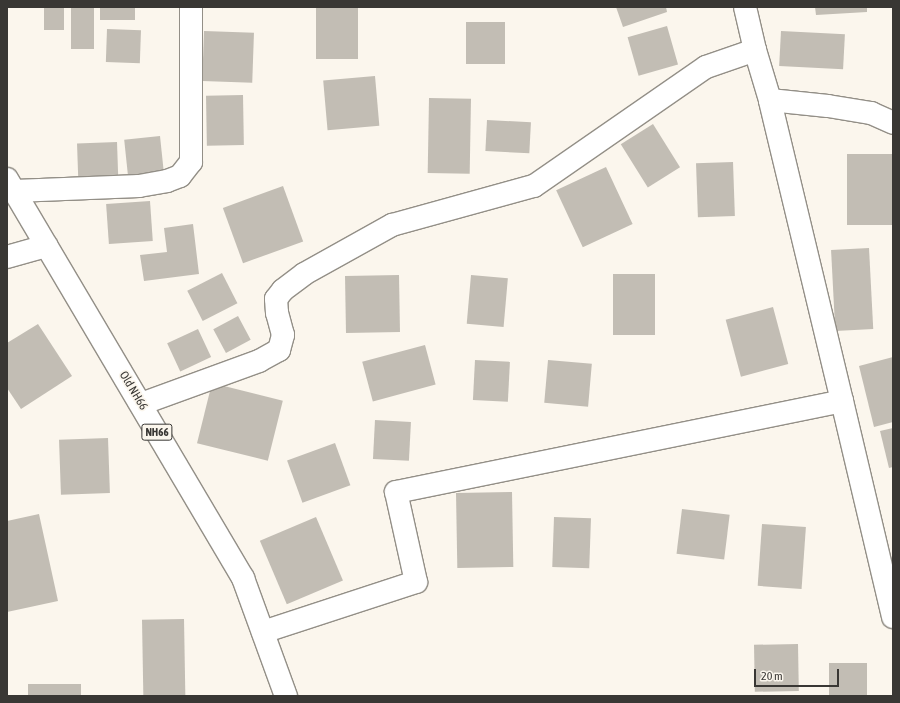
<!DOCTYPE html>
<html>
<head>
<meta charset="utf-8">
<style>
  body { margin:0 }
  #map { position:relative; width:900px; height:703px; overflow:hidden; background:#fbf6ed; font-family:"Asap Condensed",sans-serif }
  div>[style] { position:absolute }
  .building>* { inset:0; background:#c2bdb4; transform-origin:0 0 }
  .roads { filter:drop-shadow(1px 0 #938f87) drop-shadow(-1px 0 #938f87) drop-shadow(0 1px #938f87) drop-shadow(0 -1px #938f87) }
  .minor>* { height:22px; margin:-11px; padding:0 11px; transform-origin:11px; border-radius:11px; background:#fff }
  .major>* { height:22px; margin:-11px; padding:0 11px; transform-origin:11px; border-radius:11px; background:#fff }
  span { translate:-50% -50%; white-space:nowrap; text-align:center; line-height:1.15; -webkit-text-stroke:3.5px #fbf6ed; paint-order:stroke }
  .shield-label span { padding:1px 3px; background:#fbf6ed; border:1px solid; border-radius:3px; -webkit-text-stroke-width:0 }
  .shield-label { font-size:11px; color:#393734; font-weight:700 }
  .street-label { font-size:12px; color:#393734 }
  .frame { position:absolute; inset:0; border:8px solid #393734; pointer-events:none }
  .scale { position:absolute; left:754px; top:669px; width:85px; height:18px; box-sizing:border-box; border:2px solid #393734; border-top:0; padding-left:5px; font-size:12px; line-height:14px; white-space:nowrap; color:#393734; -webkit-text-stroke:3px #fbf6ed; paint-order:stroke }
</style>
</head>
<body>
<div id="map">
  <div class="building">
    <div style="left:44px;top:7px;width:20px;height:23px"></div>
    <div style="left:71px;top:7px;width:23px;height:42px"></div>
    <div style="left:100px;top:7px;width:35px;height:13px"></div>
    <div style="left:316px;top:7px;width:42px;height:52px"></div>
    <div style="clip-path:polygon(616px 7px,666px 7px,667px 12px,623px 27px)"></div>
    <div style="clip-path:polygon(815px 7px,867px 7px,867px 12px,816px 15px)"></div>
    <div style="left:466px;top:22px;width:39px;height:42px"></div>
    <div style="left:667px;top:26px;width:40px;height:41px;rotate:74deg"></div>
    <div style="left:107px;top:29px;width:34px;height:33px;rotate:2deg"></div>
    <div style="left:204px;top:31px;width:50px;height:50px;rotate:2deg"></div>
    <div style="left:781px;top:31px;width:64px;height:35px;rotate:3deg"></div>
    <div style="left:375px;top:76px;width:50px;height:52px;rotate:85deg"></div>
    <div style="left:243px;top:95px;width:50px;height:37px;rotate:89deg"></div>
    <div style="left:429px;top:98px;width:42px;height:75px;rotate:1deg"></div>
    <div style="left:487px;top:120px;width:44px;height:31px;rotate:3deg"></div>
    <div style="left:653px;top:124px;width:51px;height:38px;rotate:58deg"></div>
    <div style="left:160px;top:136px;width:36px;height:36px;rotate:84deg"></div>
    <div style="left:117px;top:142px;width:33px;height:40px;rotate:88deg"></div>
    <div style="left:847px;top:154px;width:46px;height:71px"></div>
    <div style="left:733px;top:162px;width:54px;height:37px;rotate:88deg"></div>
    <div style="left:606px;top:167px;width:63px;height:55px;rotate:65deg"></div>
    <div style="left:283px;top:186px;width:59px;height:64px;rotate:70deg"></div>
    <div style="left:150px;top:201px;width:40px;height:44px;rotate:86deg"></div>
    <div style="clip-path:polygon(193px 224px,199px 274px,144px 281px,140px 255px,167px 252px,164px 228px)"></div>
    <div style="left:869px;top:248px;width:81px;height:38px;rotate:87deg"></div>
    <div style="left:222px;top:273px;width:34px;height:39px;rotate:63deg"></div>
    <div style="left:613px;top:274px;width:42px;height:61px"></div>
    <div style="left:399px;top:275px;width:57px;height:54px;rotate:89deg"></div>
    <div style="left:471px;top:275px;width:37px;height:49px;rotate:5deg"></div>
    <div style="left:773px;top:307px;width:59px;height:49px;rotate:75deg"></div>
    <div style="left:238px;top:316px;width:27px;height:28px;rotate:62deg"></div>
    <div style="clip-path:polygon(38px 324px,72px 376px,21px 409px,7px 388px,7px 343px)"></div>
    <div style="left:198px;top:329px;width:31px;height:34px;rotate:65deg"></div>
    <div style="left:425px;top:345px;width:41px;height:65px;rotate:75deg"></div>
    <div style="clip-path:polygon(893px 357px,893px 422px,874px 427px,859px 366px)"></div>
    <div style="left:475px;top:360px;width:35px;height:40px;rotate:3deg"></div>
    <div style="left:548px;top:360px;width:44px;height:43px;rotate:5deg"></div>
    <div style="left:212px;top:383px;width:73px;height:62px;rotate:14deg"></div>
    <div style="left:375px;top:420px;width:36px;height:39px;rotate:3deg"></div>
    <div style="clip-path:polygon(893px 428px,893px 467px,889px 468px,880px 431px)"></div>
    <div style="left:108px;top:438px;width:55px;height:49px;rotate:88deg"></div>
    <div style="left:335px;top:443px;width:45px;height:51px;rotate:70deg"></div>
    <div style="left:512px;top:492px;width:75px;height:56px;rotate:89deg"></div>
    <div style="left:682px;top:509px;width:48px;height:45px;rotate:7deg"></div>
    <div style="clip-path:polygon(39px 514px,58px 601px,7px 612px,7px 521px)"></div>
    <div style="left:316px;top:517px;width:69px;height:61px;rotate:67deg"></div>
    <div style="left:554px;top:517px;width:37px;height:50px;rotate:2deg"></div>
    <div style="left:762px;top:524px;width:44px;height:62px;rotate:4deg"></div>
    <div style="left:184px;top:619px;width:77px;height:42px;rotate:89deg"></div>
    <div style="left:798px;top:644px;width:47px;height:44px;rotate:89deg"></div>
    <div style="left:829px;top:663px;width:38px;height:33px"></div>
    <div style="left:28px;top:684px;width:53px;height:12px"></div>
  </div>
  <div class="roads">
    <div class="minor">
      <div style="left:770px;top:100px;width:58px;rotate:5.9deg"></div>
      <div style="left:828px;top:106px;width:44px;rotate:9.2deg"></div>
      <div style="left:871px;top:113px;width:24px;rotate:24deg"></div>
      <div style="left:15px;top:191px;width:124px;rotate:-2.3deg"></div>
      <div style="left:139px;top:186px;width:28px;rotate:-10deg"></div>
      <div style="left:167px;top:181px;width:14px;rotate:-21deg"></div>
      <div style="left:180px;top:176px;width:18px;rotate:-52deg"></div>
      <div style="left:191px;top:162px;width:155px;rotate:-90deg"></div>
      <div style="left:7px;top:257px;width:41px;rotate:-15.8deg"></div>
      <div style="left:842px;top:401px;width:222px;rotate:76.7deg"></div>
      <div style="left:141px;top:404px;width:126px;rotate:-20deg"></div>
      <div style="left:259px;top:361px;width:23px;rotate:-29deg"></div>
      <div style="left:279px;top:350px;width:16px;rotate:-75deg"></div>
      <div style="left:283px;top:335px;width:23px;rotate:-105deg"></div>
      <div style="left:277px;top:313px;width:14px;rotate:-94deg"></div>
      <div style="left:276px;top:299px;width:11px;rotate:-52deg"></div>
      <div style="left:283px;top:290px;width:26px;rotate:-37deg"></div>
      <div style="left:304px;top:274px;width:101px;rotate:-29.1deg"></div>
      <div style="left:392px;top:225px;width:147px;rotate:-15.4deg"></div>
      <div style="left:534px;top:186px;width:209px;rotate:-34.7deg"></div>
      <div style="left:706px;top:67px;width:52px;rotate:-19.1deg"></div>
      <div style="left:755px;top:50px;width:44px;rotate:-103.1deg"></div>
      <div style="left:263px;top:632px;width:161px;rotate:-18.1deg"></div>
      <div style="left:416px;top:582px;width:92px;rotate:-102.5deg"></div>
      <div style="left:396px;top:492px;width:455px;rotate:-11.5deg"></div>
      <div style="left:842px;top:401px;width:309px;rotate:-103.5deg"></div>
      <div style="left:770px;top:100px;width:52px;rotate:-106.7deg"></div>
    </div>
    <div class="major">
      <div style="left:7px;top:179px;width:464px;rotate:59.4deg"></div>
      <div style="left:243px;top:578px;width:126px;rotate:70deg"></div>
    </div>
  </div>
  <div class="shield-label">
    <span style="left:157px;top:432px">NH66</span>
  </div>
  <div class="street-label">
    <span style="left:133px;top:391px;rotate:59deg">Old NH66</span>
  </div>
  <div class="frame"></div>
  <div class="scale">20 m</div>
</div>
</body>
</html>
